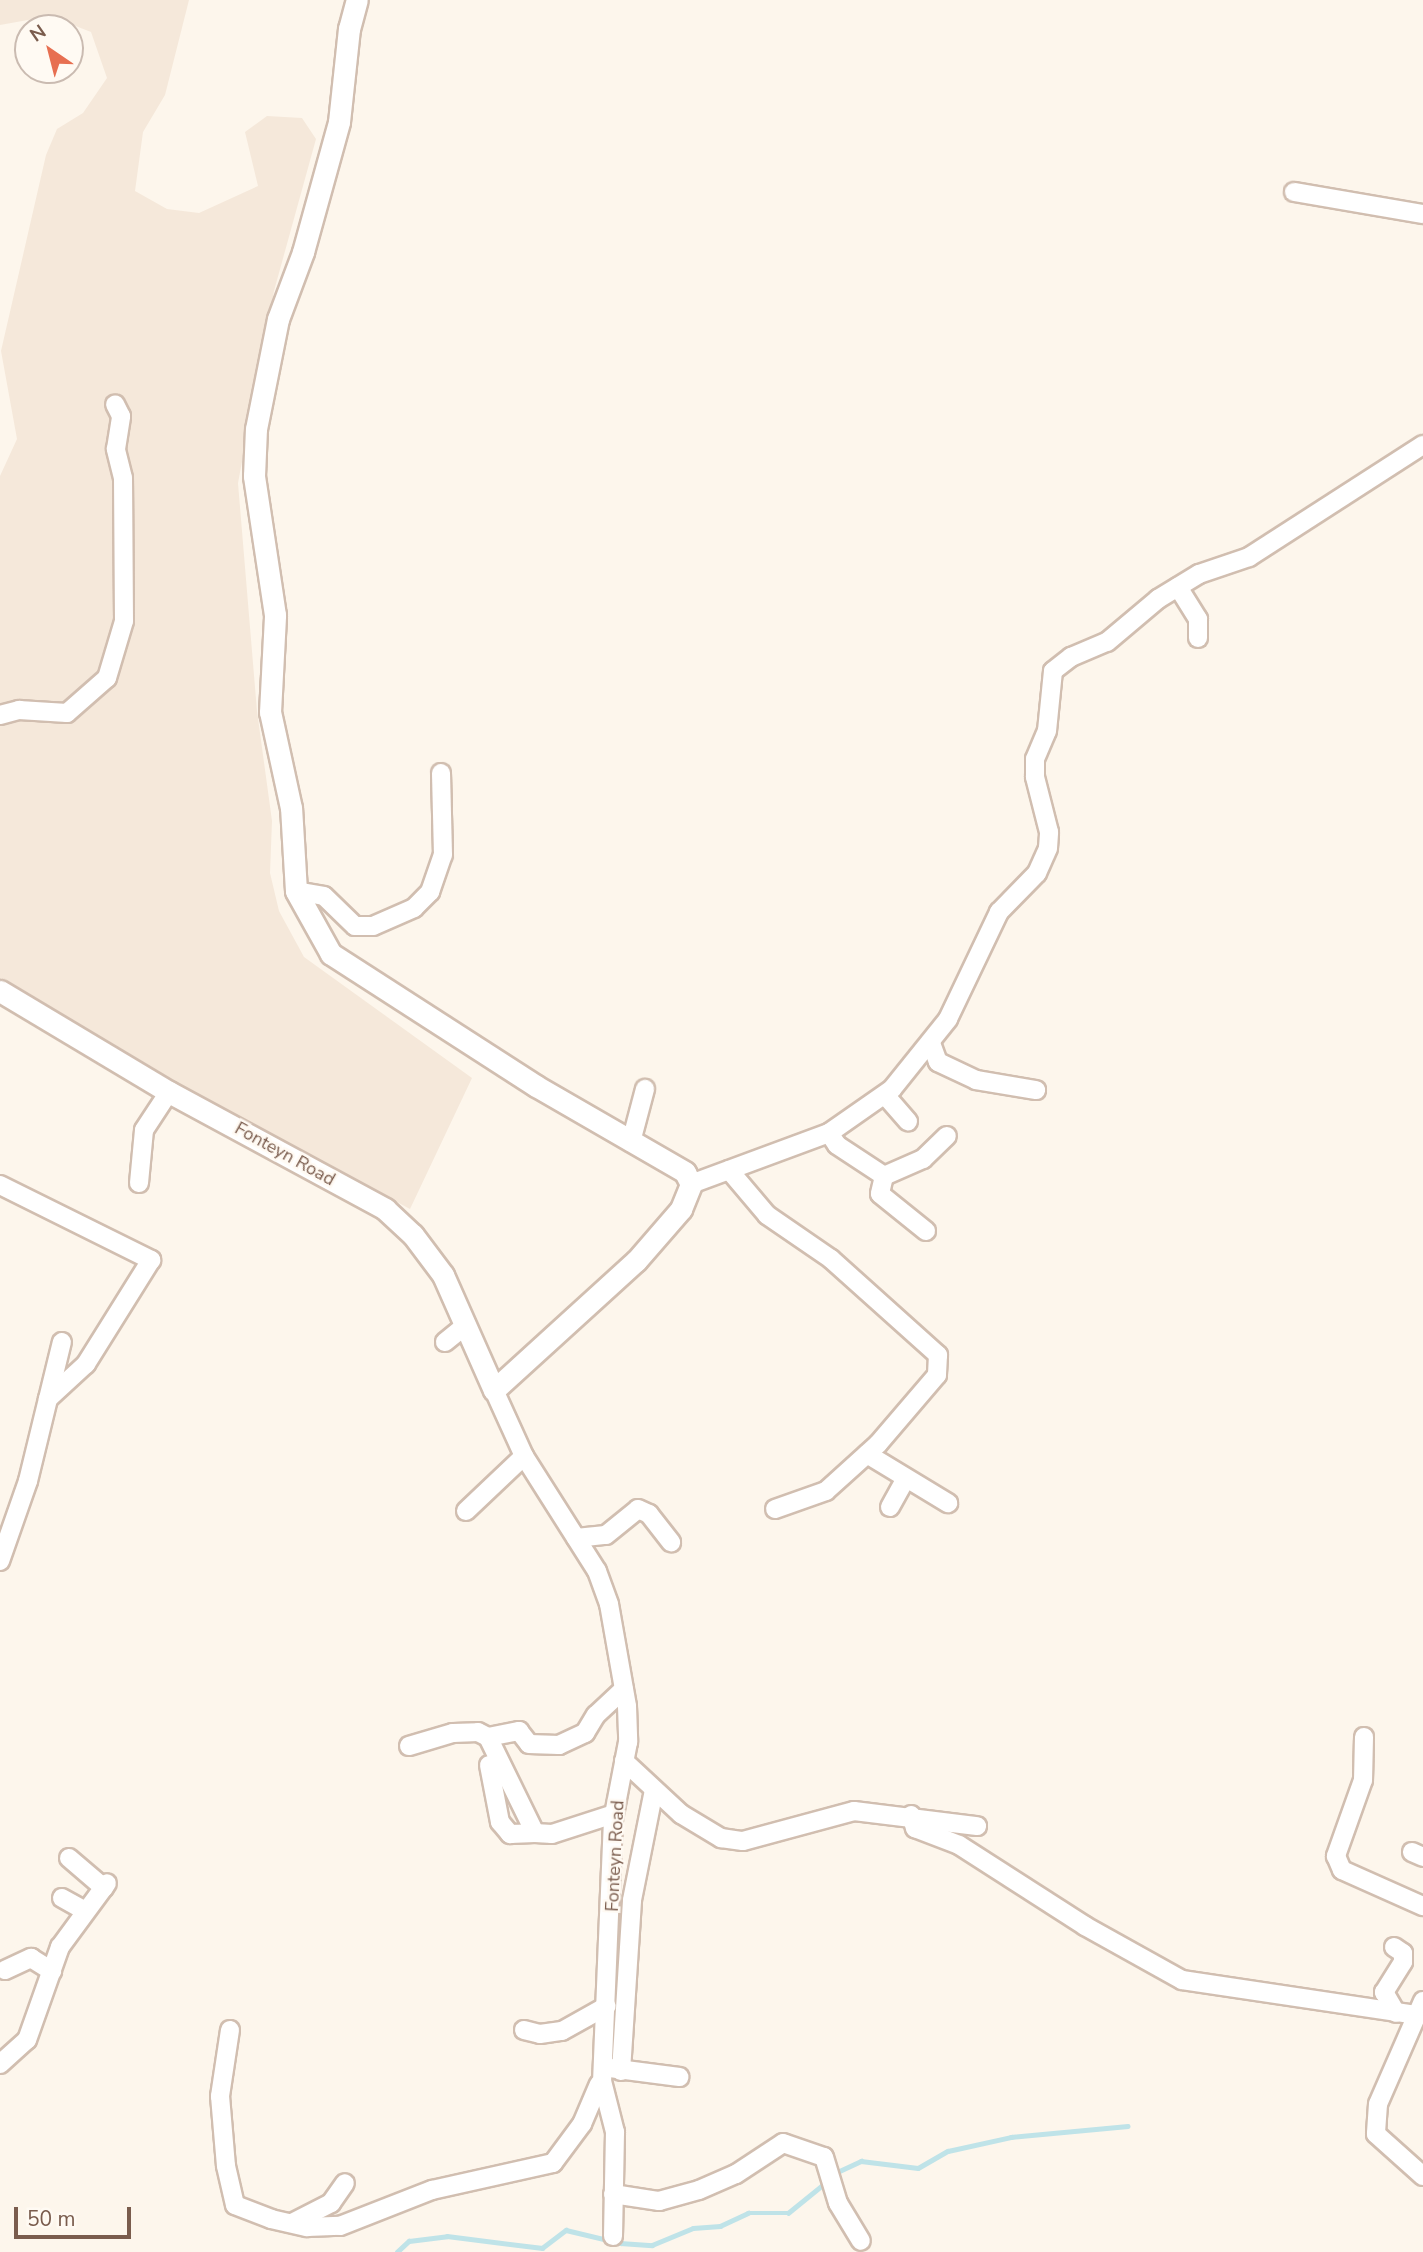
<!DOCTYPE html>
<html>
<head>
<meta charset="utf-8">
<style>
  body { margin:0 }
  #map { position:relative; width:1423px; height:2252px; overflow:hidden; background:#fdf6ec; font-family:"Nunito Sans",sans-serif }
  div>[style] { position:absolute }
  .residential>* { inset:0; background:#f5e8da }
  .stream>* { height:4.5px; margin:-2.25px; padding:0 2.25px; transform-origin:2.25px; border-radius:2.25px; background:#bfe3e8 }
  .roads { filter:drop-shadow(2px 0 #d1beb0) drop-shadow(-2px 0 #d1beb0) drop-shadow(0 2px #d1beb0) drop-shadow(0 -2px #d1beb0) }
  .minor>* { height:18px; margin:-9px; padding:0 9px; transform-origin:9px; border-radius:9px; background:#fff }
  .tertiary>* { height:21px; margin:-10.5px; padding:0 10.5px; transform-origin:10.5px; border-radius:10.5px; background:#fff }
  span { translate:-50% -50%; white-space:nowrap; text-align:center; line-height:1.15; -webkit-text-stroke:5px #fffaf3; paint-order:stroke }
  .street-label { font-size:18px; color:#7a5c4d }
  .north { position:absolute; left:14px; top:14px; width:70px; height:70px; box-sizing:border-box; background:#fffaf3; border:2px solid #cabbb1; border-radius:50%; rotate:325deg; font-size:19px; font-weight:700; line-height:28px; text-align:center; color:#7a5c4d }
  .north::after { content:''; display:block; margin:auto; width:24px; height:32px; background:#e76f51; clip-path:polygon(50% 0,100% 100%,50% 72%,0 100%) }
  .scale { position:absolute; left:14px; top:2207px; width:117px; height:32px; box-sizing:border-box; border:4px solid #7a5c4d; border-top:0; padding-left:9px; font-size:21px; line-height:24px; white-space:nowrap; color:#7a5c4d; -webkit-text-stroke:5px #fffaf3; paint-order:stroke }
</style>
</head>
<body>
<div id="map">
  <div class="residential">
    <div style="clip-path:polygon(0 0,189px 0,165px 95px,143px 132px,135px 191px,167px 209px,199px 213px,258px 186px,245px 132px,267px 116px,302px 118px,316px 139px,274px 291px,238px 483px,257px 711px,272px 821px,270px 873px,279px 911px,304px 957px,472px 1078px,410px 1209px,147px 1068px,0 982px,0 476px,17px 439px,1px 351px,46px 155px,57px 129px,83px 113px,107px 78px,91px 32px,50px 16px,0 25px)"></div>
  </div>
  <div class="stream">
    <div style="left:833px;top:2174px;width:31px;rotate:-25deg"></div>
    <div style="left:861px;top:2161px;width:57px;rotate:7deg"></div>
    <div style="left:918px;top:2168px;width:34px;rotate:-30deg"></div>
    <div style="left:948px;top:2151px;width:65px;rotate:-12.5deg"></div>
    <div style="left:1011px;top:2137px;width:117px;rotate:-5.4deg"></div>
    <div style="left:397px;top:2252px;width:16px;rotate:-43deg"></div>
    <div style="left:409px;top:2241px;width:38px;rotate:-7deg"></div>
    <div style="left:447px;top:2236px;width:96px;rotate:7.2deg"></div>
    <div style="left:542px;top:2248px;width:30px;rotate:-37deg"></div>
    <div style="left:566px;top:2230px;width:56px;rotate:13.5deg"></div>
    <div style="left:620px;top:2243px;width:32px;rotate:4deg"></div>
    <div style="left:652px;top:2245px;width:44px;rotate:-22.5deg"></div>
    <div style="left:693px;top:2228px;width:27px;rotate:-4deg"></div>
    <div style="left:720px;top:2226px;width:31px;rotate:-25deg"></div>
    <div style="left:748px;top:2213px;width:40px"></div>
    <div style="left:788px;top:2213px;width:48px;rotate:-39deg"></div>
  </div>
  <div class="roads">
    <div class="minor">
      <div style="left:1294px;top:192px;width:131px;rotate:9.7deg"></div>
      <div style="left:1178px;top:587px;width:38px;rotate:58deg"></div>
      <div style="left:1198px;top:619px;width:19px;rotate:90deg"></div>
      <div style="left:0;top:715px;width:20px;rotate:-15deg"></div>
      <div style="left:19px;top:710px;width:48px;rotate:3.6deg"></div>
      <div style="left:67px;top:713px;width:53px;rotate:-41.2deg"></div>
      <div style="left:107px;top:678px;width:59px;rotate:-73.4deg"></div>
      <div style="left:124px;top:621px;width:143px;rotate:-90.4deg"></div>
      <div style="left:123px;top:478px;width:30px;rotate:-104deg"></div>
      <div style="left:116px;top:449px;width:33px;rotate:-81deg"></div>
      <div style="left:121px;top:416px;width:13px;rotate:-117deg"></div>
      <div style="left:296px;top:891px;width:28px;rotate:10deg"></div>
      <div style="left:324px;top:896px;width:43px;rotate:44.1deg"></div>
      <div style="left:355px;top:926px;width:18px"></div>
      <div style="left:373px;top:926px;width:45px;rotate:-23.7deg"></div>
      <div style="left:414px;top:908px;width:23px;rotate:-45deg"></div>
      <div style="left:430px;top:892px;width:39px;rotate:-71deg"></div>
      <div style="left:443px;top:855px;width:82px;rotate:-91.4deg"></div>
      <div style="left:931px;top:1043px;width:20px;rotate:70deg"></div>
      <div style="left:938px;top:1062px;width:42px;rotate:25.3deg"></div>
      <div style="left:976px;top:1080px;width:61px;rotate:9.5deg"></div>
      <div style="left:885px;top:1095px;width:35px;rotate:49deg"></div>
      <div style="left:829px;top:1133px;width:14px;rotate:56deg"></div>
      <div style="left:837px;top:1145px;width:56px;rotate:33.4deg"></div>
      <div style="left:884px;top:1176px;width:43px;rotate:-23.6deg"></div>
      <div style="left:923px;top:1159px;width:33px;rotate:-44deg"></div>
      <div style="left:631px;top:1142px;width:55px;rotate:-75.2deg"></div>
      <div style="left:729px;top:1170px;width:59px;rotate:49.8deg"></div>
      <div style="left:767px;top:1215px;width:78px;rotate:34.5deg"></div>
      <div style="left:831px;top:1259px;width:144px;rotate:41.9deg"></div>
      <div style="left:938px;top:1355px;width:20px;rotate:93deg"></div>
      <div style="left:937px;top:1375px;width:91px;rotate:130.5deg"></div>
      <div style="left:878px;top:1444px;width:70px;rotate:137.9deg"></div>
      <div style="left:826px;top:1491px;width:54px;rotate:160.6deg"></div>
      <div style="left:884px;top:1176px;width:18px;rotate:103deg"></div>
      <div style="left:880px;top:1194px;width:59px;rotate:38.8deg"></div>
      <div style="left:139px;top:1183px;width:53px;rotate:-84.6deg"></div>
      <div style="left:144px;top:1130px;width:45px;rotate:-56.7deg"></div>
      <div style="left:691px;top:1184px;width:147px;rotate:-20.3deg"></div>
      <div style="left:829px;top:1133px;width:77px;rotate:-34.9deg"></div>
      <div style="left:892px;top:1089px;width:90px;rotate:-51.3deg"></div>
      <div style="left:948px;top:1019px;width:119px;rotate:-64.5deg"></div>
      <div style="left:999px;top:912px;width:54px;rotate:-45.7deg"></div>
      <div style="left:1037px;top:873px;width:27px;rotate:-66deg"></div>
      <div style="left:1048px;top:848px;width:16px;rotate:-86deg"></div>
      <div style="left:1049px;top:832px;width:57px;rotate:-104.3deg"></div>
      <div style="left:1035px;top:777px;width:18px;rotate:-90deg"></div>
      <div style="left:1035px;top:759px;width:30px;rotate:-67deg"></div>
      <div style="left:1047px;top:731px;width:60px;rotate:-84.3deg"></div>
      <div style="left:1053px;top:671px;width:23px;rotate:-38deg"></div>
      <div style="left:1071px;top:657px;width:39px;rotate:-23deg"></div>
      <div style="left:1107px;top:642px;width:67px;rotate:-40.1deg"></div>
      <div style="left:1158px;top:599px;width:48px;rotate:-31.4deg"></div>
      <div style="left:1199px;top:574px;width:53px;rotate:-18.8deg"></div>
      <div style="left:1249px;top:557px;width:207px;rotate:-32.8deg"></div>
      <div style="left:0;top:1185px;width:169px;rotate:26.4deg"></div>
      <div style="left:151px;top:1260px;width:123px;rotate:122deg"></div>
      <div style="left:86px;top:1364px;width:52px;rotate:137.4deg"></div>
      <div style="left:445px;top:1342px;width:27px;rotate:-39deg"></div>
      <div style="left:494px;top:1390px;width:72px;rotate:65.6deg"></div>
      <div style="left:524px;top:1456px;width:136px;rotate:57.6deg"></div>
      <div style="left:597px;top:1571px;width:35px;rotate:70deg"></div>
      <div style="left:609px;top:1604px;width:104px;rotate:80deg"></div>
      <div style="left:627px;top:1706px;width:36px;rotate:88deg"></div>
      <div style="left:628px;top:1742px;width:79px;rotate:100.9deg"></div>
      <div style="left:613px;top:1820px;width:261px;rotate:92.4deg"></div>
      <div style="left:602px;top:2081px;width:53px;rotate:75.7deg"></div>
      <div style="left:615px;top:2132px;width:104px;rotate:91.1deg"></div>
      <div style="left:867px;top:1454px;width:95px;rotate:31.2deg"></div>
      <div style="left:890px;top:1507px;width:31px;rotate:-61deg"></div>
      <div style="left:466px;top:1511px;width:80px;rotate:-43.5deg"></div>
      <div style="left:576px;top:1538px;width:30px;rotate:-6deg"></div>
      <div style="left:606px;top:1535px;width:41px;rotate:-39.1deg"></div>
      <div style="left:638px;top:1509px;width:12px;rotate:24deg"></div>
      <div style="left:649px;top:1514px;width:36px;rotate:52deg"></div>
      <div style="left:0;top:1561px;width:85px;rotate:-70.7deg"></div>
      <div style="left:28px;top:1481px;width:143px;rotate:-76.3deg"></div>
      <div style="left:488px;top:1737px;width:32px;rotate:-11deg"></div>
      <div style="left:519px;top:1731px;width:16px;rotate:52deg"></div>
      <div style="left:529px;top:1744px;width:30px;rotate:2deg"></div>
      <div style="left:559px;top:1745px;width:29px;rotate:-25deg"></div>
      <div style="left:585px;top:1733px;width:21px;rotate:-59deg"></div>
      <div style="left:596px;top:1715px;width:38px;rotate:-43deg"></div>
      <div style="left:1364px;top:1737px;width:43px;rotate:91.3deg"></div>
      <div style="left:1363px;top:1780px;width:81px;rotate:109.6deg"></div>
      <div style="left:1336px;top:1856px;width:15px;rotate:67deg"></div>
      <div style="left:1342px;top:1870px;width:89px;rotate:24deg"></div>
      <div style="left:409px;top:1746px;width:46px;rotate:-16.5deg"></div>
      <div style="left:453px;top:1733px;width:25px;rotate:-2deg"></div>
      <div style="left:478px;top:1732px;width:11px;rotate:27deg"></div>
      <div style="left:488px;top:1737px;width:107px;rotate:63.9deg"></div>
      <div style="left:535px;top:1833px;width:17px;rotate:3deg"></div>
      <div style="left:552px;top:1834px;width:65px;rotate:-17.9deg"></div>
      <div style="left:624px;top:1761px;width:78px;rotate:42.9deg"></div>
      <div style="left:681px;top:1814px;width:47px;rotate:31deg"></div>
      <div style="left:721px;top:1838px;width:22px;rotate:8deg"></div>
      <div style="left:743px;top:1841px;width:115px;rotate:-15.1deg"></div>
      <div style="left:854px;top:1811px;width:124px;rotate:7deg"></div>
      <div style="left:489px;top:1765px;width:58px;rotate:79.1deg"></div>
      <div style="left:500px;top:1822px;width:16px;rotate:50deg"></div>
      <div style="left:510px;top:1834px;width:25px;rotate:-2deg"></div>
      <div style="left:911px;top:1815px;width:14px;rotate:73deg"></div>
      <div style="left:915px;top:1828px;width:47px;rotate:21.1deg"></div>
      <div style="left:959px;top:1845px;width:150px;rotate:32.7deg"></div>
      <div style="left:1085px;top:1926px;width:111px;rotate:29.1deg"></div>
      <div style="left:1182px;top:1980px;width:238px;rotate:8.5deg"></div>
      <div style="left:1412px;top:1852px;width:12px;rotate:24deg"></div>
      <div style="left:69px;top:1858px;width:46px;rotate:40.6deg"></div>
      <div style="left:62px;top:1898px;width:26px;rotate:29deg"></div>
      <div style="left:1394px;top:1947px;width:11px;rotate:34deg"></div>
      <div style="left:1403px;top:1953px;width:9px;rotate:90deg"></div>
      <div style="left:1403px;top:1962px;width:36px;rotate:122deg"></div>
      <div style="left:1384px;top:1992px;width:24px;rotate:60deg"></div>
      <div style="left:5px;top:1970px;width:29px;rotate:-25deg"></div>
      <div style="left:31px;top:1958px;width:25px;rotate:32deg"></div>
      <div style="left:1423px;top:2001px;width:112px;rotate:113.6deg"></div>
      <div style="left:1378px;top:2104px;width:30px;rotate:94deg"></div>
      <div style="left:1376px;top:2134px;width:63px;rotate:41.8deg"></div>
      <div style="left:230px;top:2030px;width:67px;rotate:98.6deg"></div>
      <div style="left:220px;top:2096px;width:70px;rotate:85.1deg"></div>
      <div style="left:226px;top:2166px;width:40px;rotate:77deg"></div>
      <div style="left:235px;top:2205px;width:39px;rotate:21deg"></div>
      <div style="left:271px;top:2219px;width:37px;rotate:13deg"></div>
      <div style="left:307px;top:2227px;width:33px;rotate:-2deg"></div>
      <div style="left:340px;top:2226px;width:99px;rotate:-21.4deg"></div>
      <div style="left:432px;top:2190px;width:124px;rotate:-12.6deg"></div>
      <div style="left:553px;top:2163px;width:49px;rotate:-53.4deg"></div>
      <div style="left:582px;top:2124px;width:43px;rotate:-67deg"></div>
      <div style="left:524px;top:2030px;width:16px;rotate:14deg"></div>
      <div style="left:540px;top:2034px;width:22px;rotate:-8deg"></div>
      <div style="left:562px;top:2031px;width:51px;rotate:-29.1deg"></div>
      <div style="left:0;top:2064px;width:36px;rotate:-42deg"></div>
      <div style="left:27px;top:2040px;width:99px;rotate:-70.5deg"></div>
      <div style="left:60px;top:1947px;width:79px;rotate:-53.7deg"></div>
      <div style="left:610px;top:2068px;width:70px;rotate:7.4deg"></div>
      <div style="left:621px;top:2071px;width:171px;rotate:-86.3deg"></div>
      <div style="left:632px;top:1900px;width:112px;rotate:-78.7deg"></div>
      <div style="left:613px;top:2194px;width:47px;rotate:8.7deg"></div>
      <div style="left:659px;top:2201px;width:41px;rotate:-15.4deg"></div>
      <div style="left:699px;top:2190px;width:40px;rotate:-23.4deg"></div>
      <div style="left:736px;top:2174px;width:56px;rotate:-33.4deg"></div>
      <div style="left:783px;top:2143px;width:43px;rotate:18.9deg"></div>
      <div style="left:824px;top:2157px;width:48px;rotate:73.1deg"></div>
      <div style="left:838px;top:2203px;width:44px;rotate:58.8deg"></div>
      <div style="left:292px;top:2223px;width:44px;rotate:-27.1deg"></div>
      <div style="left:331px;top:2203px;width:24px;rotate:-55deg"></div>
    </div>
    <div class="tertiary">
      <div style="left:0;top:991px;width:197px;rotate:30.9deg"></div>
      <div style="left:169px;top:1092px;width:246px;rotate:28.4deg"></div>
      <div style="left:385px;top:1209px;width:38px;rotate:43deg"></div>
      <div style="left:413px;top:1235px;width:50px;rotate:53.1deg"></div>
      <div style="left:443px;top:1275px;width:126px;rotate:66.1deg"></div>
      <div style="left:494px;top:1390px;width:192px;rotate:-42.3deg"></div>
      <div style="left:636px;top:1261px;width:69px;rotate:-49.1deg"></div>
      <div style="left:681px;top:1209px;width:27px;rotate:-68deg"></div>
      <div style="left:691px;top:1184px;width:13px;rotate:-117deg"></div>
      <div style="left:685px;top:1172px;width:172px;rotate:-150deg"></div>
      <div style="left:536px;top:1086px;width:244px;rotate:-147.2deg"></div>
      <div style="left:331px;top:954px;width:72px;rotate:-119.1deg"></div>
      <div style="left:296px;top:891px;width:83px;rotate:-93.4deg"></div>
      <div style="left:291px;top:808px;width:98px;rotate:-102.3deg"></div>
      <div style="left:270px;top:712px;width:97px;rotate:-87deg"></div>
      <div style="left:275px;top:615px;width:141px;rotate:-98.6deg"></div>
      <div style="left:254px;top:476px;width:47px;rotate:-87.6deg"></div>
      <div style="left:256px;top:429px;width:112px;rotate:-78.7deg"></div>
      <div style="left:278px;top:319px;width:72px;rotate:-69.5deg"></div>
      <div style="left:303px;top:252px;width:135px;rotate:-74.5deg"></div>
      <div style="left:339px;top:122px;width:94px;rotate:-83.9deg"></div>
      <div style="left:349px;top:29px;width:30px;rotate:-75deg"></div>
    </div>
  </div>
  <div class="street-label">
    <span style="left:285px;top:1154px;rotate:29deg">Fonteyn Road</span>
    <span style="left:615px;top:1856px;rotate:-87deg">Fonteyn Road</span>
  </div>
  <div class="north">N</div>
  <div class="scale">50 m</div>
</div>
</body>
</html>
